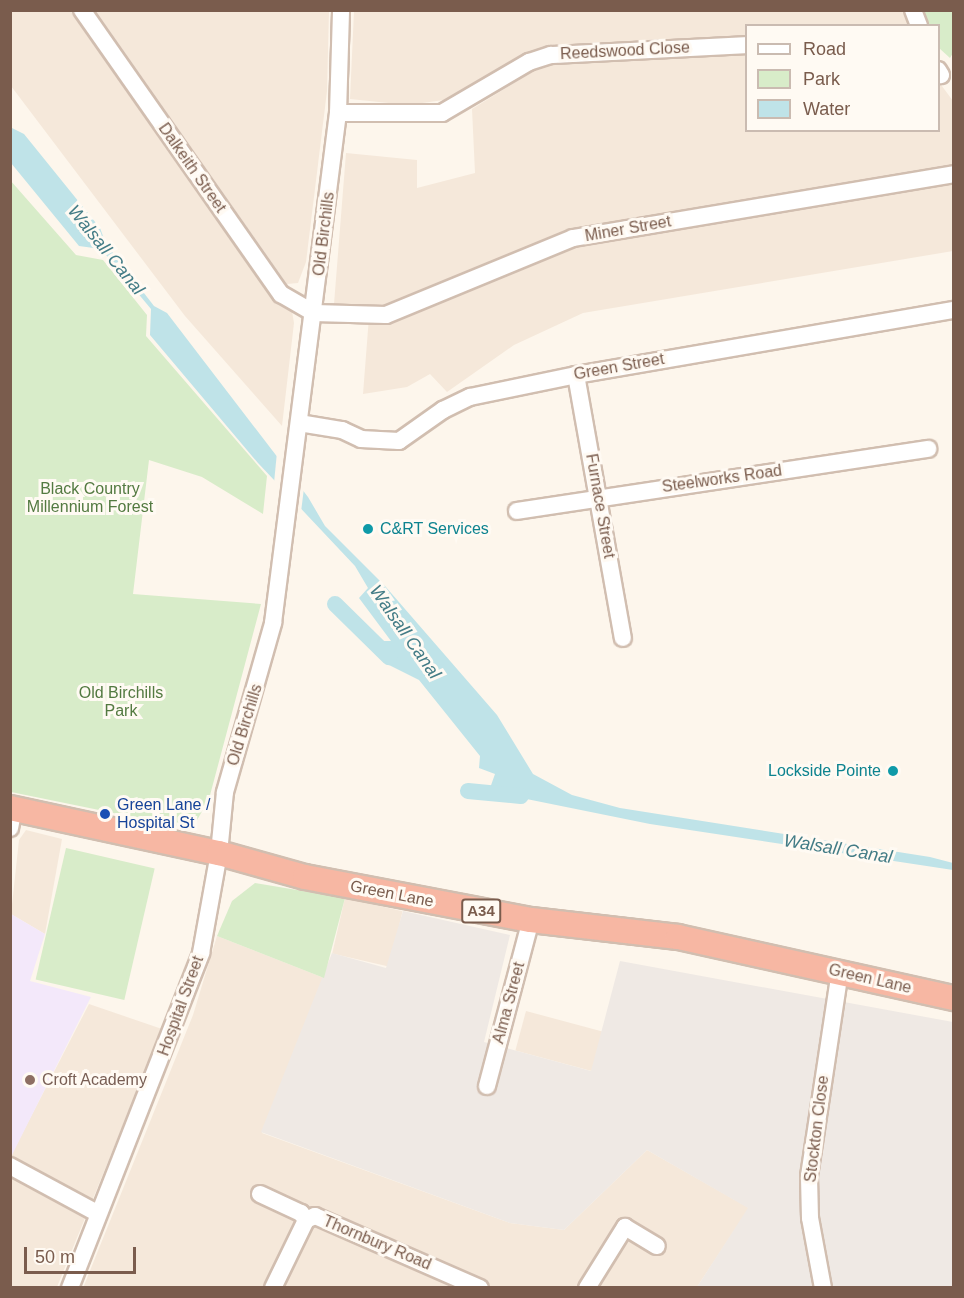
<!DOCTYPE html>
<html>
<head>
<meta charset="utf-8">
<style>
  body { margin:0 }
  #map { position:relative; width:964px; height:1298px; overflow:hidden; background:#fdf6ec; font-family:Helvetica,sans-serif }
  div>[style] { position:absolute }
  .residential>* { inset:0; background:#f5e8da; transform-origin:0 0 }
  .industrial>* { inset:0; background:#efe9e4 }
  .education>* { inset:0; background:#f3e8fa }
  .green>* { inset:0; background:#d8ecc9; transform-origin:0 0 }
  .water>* { inset:0; background:#bfe3e8 }
  .pier>* { inset:0; background:#fdf6ec }
  .canal>* { height:16px; margin:-8px; padding:0 8px; transform-origin:8px; border-radius:8px; background:#bfe3e8 }
  .roads { filter:drop-shadow(2px 0 #d1beb0) drop-shadow(-2px 0 #d1beb0) drop-shadow(0 2px #d1beb0) drop-shadow(0 -2px #d1beb0) }
  .minor>* { height:16px; margin:-8px; padding:0 8px; transform-origin:8px; border-radius:8px; background:#fff }
  .highway>* { height:24px; margin:-12px; padding:0 12px; transform-origin:12px; border-radius:12px; background:#f7b7a3 }
  .dots>* { width:16px; height:16px; translate:-50% -50%; box-sizing:border-box; border:3px solid #fffaf3; border-radius:50% }
  span { translate:-50% -50%; white-space:nowrap; text-align:center; line-height:1.15; -webkit-text-stroke:6px #fffaf3; paint-order:stroke }
  .shield-label span { padding:2px 4px; background:#fffaf3; border:2px solid; border-radius:4px; -webkit-text-stroke-width:0 }
  .shield-label { font-size:15px; color:#7a5c4d; font-weight:700 }
  .street-label { font-size:16px; color:#7a5c4d }
  .park-label { font-size:16px; color:#537a41 }
  .culture-label { font-size:16px; color:#0d838f }
  .left { translate:0 -50%; text-align:left }
  .right { translate:-100% -50%; text-align:right }
  .transit-label { font-size:16px; color:#164399 }
  .education-label { font-size:16px; color:#785e54 }
  .water-label { font-size:18px; color:#437c86; font-style:italic }
  .frame { position:absolute; inset:0; border:12px solid #7a5c4d; pointer-events:none }
  .legend { position:absolute; left:745px; top:24px; width:195px; height:108px; box-sizing:border-box; background:#fffaf3; border:2px solid #cabbb1; margin:0; padding:8px 10px; list-style:none; font-size:18px; color:#7a5c4d }
  .legend li { display:flex; align-items:center; gap:12px; height:30px }
  .legend b { width:30px; border:2px solid #cabbb1 }
  .scale { position:absolute; left:24px; top:1247px; width:112px; height:27px; box-sizing:border-box; border:3px solid #7a5c4d; border-top:0; padding-left:8px; font-size:18px; line-height:21px; white-space:nowrap; color:#7a5c4d; -webkit-text-stroke:4px #fffaf3; paint-order:stroke }
</style>
</head>
<body>
<div id="map">
  <div class="residential">
    <div style="clip-path:polygon(11px 10px,70px 11px,277px 303px,292px 311px,294px 323px,282px 426px,185px 316px,11px 86px)"></div>
    <div style="clip-path:polygon(96px 11px,329px 11px,327px 91px,306px 262px,298px 283px,287px 284px)"></div>
    <div style="clip-path:polygon(354px 11px,906px 11px,911px 25px,746px 26px,746px 130px,938px 130px,939px 82px,953px 101px,953px 251px,583px 313px,514px 345px,447px 392px,430px 374px,407px 387px,363px 394px,370px 304px,334px 304px,346px 153px,417px 160px,417px 188px,475px 173px,472px 109px,519px 80px,512px 65px,458px 98px,408px 105px,350px 99px)"></div>
    <div style="clip-path:polygon(26px 830px,62px 839px,45px 934px,11px 914px,19px 840px)"></div>
    <div style="left:345px;top:898px;width:59px;height:57px;rotate:13deg"></div>
    <div style="clip-path:polygon(217px 936px,324px 978px,262px 1133px,510px 1223px,564px 1230px,647px 1150px,749px 1208px,697px 1287px,83px 1288px,193px 1015px)"></div>
    <div style="clip-path:polygon(89px 1004px,162px 1029px,57px 1287px,11px 1287px,10px 1157px)"></div>
    <div style="left:526px;top:1011px;width:79px;height:41px;rotate:15deg"></div>
  </div>
  <div class="industrial">
    <div style="clip-path:polygon(403px 911px,510px 935px,484px 1042px,591px 1071px,620px 961px,953px 1022px,953px 1287px,697px 1287px,748px 1208px,647px 1150px,564px 1230px,510px 1223px,261px 1132px,332px 953px,386px 968px)"></div>
  </div>
  <div class="education">
    <div style="clip-path:polygon(11px 914px,45px 934px,30px 981px,91px 997px,11px 1157px)"></div>
  </div>
  <div class="green">
    <div style="clip-path:polygon(919px 11px,953px 11px,953px 53px,950px 58px,939px 48px,938px 26px,923px 25px)"></div>
    <div style="clip-path:polygon(10px 180px,76px 255px,103px 260px,147px 315px,146px 336px,267px 476px,263px 514px,202px 477px,149px 460px,133px 594px,261px 604px,209px 799px,192px 829px,11px 792px)"></div>
    <div style="left:66px;top:848px;width:91px;height:135px;rotate:13deg"></div>
    <div style="clip-path:polygon(255px 883px,345px 898px,324px 978px,217px 936px,232px 901px)"></div>
  </div>
  <div class="water">
    <div style="clip-path:polygon(10px 127px,24px 134px,100px 228px,106px 244px,154px 306px,167px 313px,308px 497px,325px 526px,385px 586px,497px 715px,533px 774px,572px 795px,620px 808px,930px 857px,953px 863px,953px 870px,650px 824px,502px 794px,468px 791px,489px 791px,495px 774px,479px 768px,480px 756px,419px 680px,385px 663px,374px 652px,371px 646px,376px 641px,391px 641px,359px 598px,368px 588px,355px 566px,258px 463px,150px 335px,151px 309px,101px 249px,79px 246px,11px 163px)"></div>
  </div>
  <div class="pier">
    <div style="clip-path:polygon(277px 452px,304px 488px,301px 512px,274px 483px)"></div>
  </div>
  <div class="canal">
    <div style="left:335px;top:604px;width:76px;rotate:44.5deg"></div>
    <div style="left:468px;top:791px;width:53px;rotate:5.4deg"></div>
  </div>
  <div class="roads">
    <div class="minor">
      <div style="left:82px;top:10px;width:347px;rotate:55deg"></div>
      <div style="left:281px;top:294px;width:38px;rotate:30deg"></div>
      <div style="left:314px;top:313px;width:72px;rotate:1.6deg"></div>
      <div style="left:386px;top:315px;width:202px;rotate:-22.4deg"></div>
      <div style="left:573px;top:238px;width:386px;rotate:-9.5deg"></div>
      <div style="left:913px;top:10px;width:17px;rotate:69deg"></div>
      <div style="left:938px;top:70px;width:6px;rotate:59deg"></div>
      <div style="left:338px;top:113px;width:104px"></div>
      <div style="left:442px;top:113px;width:101px;rotate:-30.4deg"></div>
      <div style="left:529px;top:62px;width:23px;rotate:-18deg"></div>
      <div style="left:551px;top:55px;width:195px;rotate:-2.9deg"></div>
      <div style="left:576px;top:375px;width:267px;rotate:79.9deg"></div>
      <div style="left:299px;top:423px;width:44px;rotate:9.2deg"></div>
      <div style="left:342px;top:430px;width:21px;rotate:25deg"></div>
      <div style="left:361px;top:439px;width:38px;rotate:3deg"></div>
      <div style="left:399px;top:441px;width:54px;rotate:-35.2deg"></div>
      <div style="left:443px;top:410px;width:30px;rotate:-26deg"></div>
      <div style="left:470px;top:397px;width:108px;rotate:-11.7deg"></div>
      <div style="left:576px;top:375px;width:384px;rotate:-9.8deg"></div>
      <div style="left:517px;top:511px;width:416px;rotate:-8.6deg"></div>
      <div style="left:10px;top:828px;width:20px;rotate:-79deg"></div>
      <div style="left:487px;top:1086px;width:172px;rotate:-75.2deg"></div>
      <div style="left:10px;top:1166px;width:99px;rotate:28.4deg"></div>
      <div style="left:260px;top:1194px;width:45px;rotate:24.9deg"></div>
      <div style="left:301px;top:1213px;width:9px;rotate:54deg"></div>
      <div style="left:306px;top:1220px;width:10px;rotate:-24deg"></div>
      <div style="left:315px;top:1216px;width:180px;rotate:23.6deg"></div>
      <div style="left:70px;top:1288px;width:360px;rotate:-68.6deg"></div>
      <div style="left:201px;top:953px;width:102px;rotate:-79.8deg"></div>
      <div style="left:219px;top:853px;width:61px;rotate:-84.4deg"></div>
      <div style="left:225px;top:792px;width:176px;rotate:-74.1deg"></div>
      <div style="left:273px;top:623px;width:514px;rotate:-82.74deg"></div>
      <div style="left:338px;top:113px;width:103px;rotate:-88.3deg"></div>
      <div style="left:273px;top:1288px;width:76px;rotate:-64.1deg"></div>
      <div style="left:587px;top:1288px;width:72px;rotate:-58.1deg"></div>
      <div style="left:625px;top:1227px;width:37px;rotate:31deg"></div>
      <div style="left:823px;top:1288px;width:71px;rotate:-100.5deg"></div>
      <div style="left:810px;top:1218px;width:42px;rotate:-91.4deg"></div>
      <div style="left:809px;top:1176px;width:207px;rotate:-81.4deg"></div>
    </div>
    <div class="highway">
      <div style="left:10px;top:808px;width:214px;rotate:12.2deg"></div>
      <div style="left:219px;top:853px;width:89px;rotate:15.6deg"></div>
      <div style="left:305px;top:877px;width:230px;rotate:10.8deg"></div>
      <div style="left:531px;top:920px;width:148px;rotate:6.6deg"></div>
      <div style="left:678px;top:937px;width:283px;rotate:12.5deg"></div>
    </div>
  </div>
  <div class="dots">
    <div style="left:368px;top:529px;background:#0f9aa8"></div>
    <div style="left:893px;top:771px;background:#0f9aa8"></div>
    <div style="left:105px;top:814px;background:#1a4fb4"></div>
    <div style="left:30px;top:1080px;background:#8d6e63"></div>
  </div>
  <div class="shield-label">
    <span style="left:481px;top:911px">A34</span>
  </div>
  <div class="street-label">
    <span style="left:625px;top:51px;rotate:-3deg">Reedswood Close</span>
    <span style="left:192px;top:168px;rotate:55deg">Dalkeith Street</span>
    <span style="left:628px;top:229px;rotate:-10deg">Miner Street</span>
    <span style="left:324px;top:234px;rotate:-83deg">Old Birchills</span>
    <span style="left:619px;top:367px;rotate:-10deg">Green Street</span>
    <span style="left:722px;top:479px;rotate:-8deg">Steelworks Road</span>
    <span style="left:600px;top:506px;rotate:80deg">Furnace Street</span>
    <span style="left:245px;top:725px;rotate:-73deg">Old Birchills</span>
    <span style="left:392px;top:894px;rotate:11deg">Green Lane</span>
    <span style="left:870px;top:979px;rotate:13deg">Green Lane</span>
    <span style="left:509px;top:1003px;rotate:-75deg">Alma Street</span>
    <span style="left:181px;top:1006px;rotate:-70deg">Hospital Street</span>
    <span style="left:817px;top:1129px;rotate:-83deg">Stockton Close</span>
    <span style="left:377px;top:1243px;rotate:23deg">Thornbury Road</span>
  </div>
  <div class="park-label">
    <span style="left:90px;top:498px">Black Country<br>Millennium Forest</span>
    <span style="left:121px;top:702px">Old Birchills<br>Park</span>
  </div>
  <div class="culture-label">
    <span class="left" style="left:380px;top:529px">C&amp;RT Services</span>
    <span class="right" style="left:881px;top:771px">Lockside Pointe</span>
  </div>
  <div class="transit-label">
    <span class="left" style="left:117px;top:814px">Green Lane /<br>Hospital St</span>
  </div>
  <div class="education-label">
    <span class="left" style="left:42px;top:1080px">Croft Academy</span>
  </div>
  <div class="water-label">
    <span style="left:106px;top:250px;rotate:51deg">Walsall Canal</span>
    <span style="left:405px;top:632px;rotate:55deg">Walsall Canal</span>
    <span style="left:838px;top:849px;rotate:9deg">Walsall Canal</span>
  </div>
  <div class="frame"></div>
  <ul class="legend">
  <li><b style="height:8px;background:#fff"></b>Road</li>
  <li><b style="height:16px;background:#d8ecc9"></b>Park</li>
  <li><b style="height:16px;background:#bfe3e8"></b>Water</li>
  </ul>
  <div class="scale">50 m</div>
</div>
</body>
</html>
